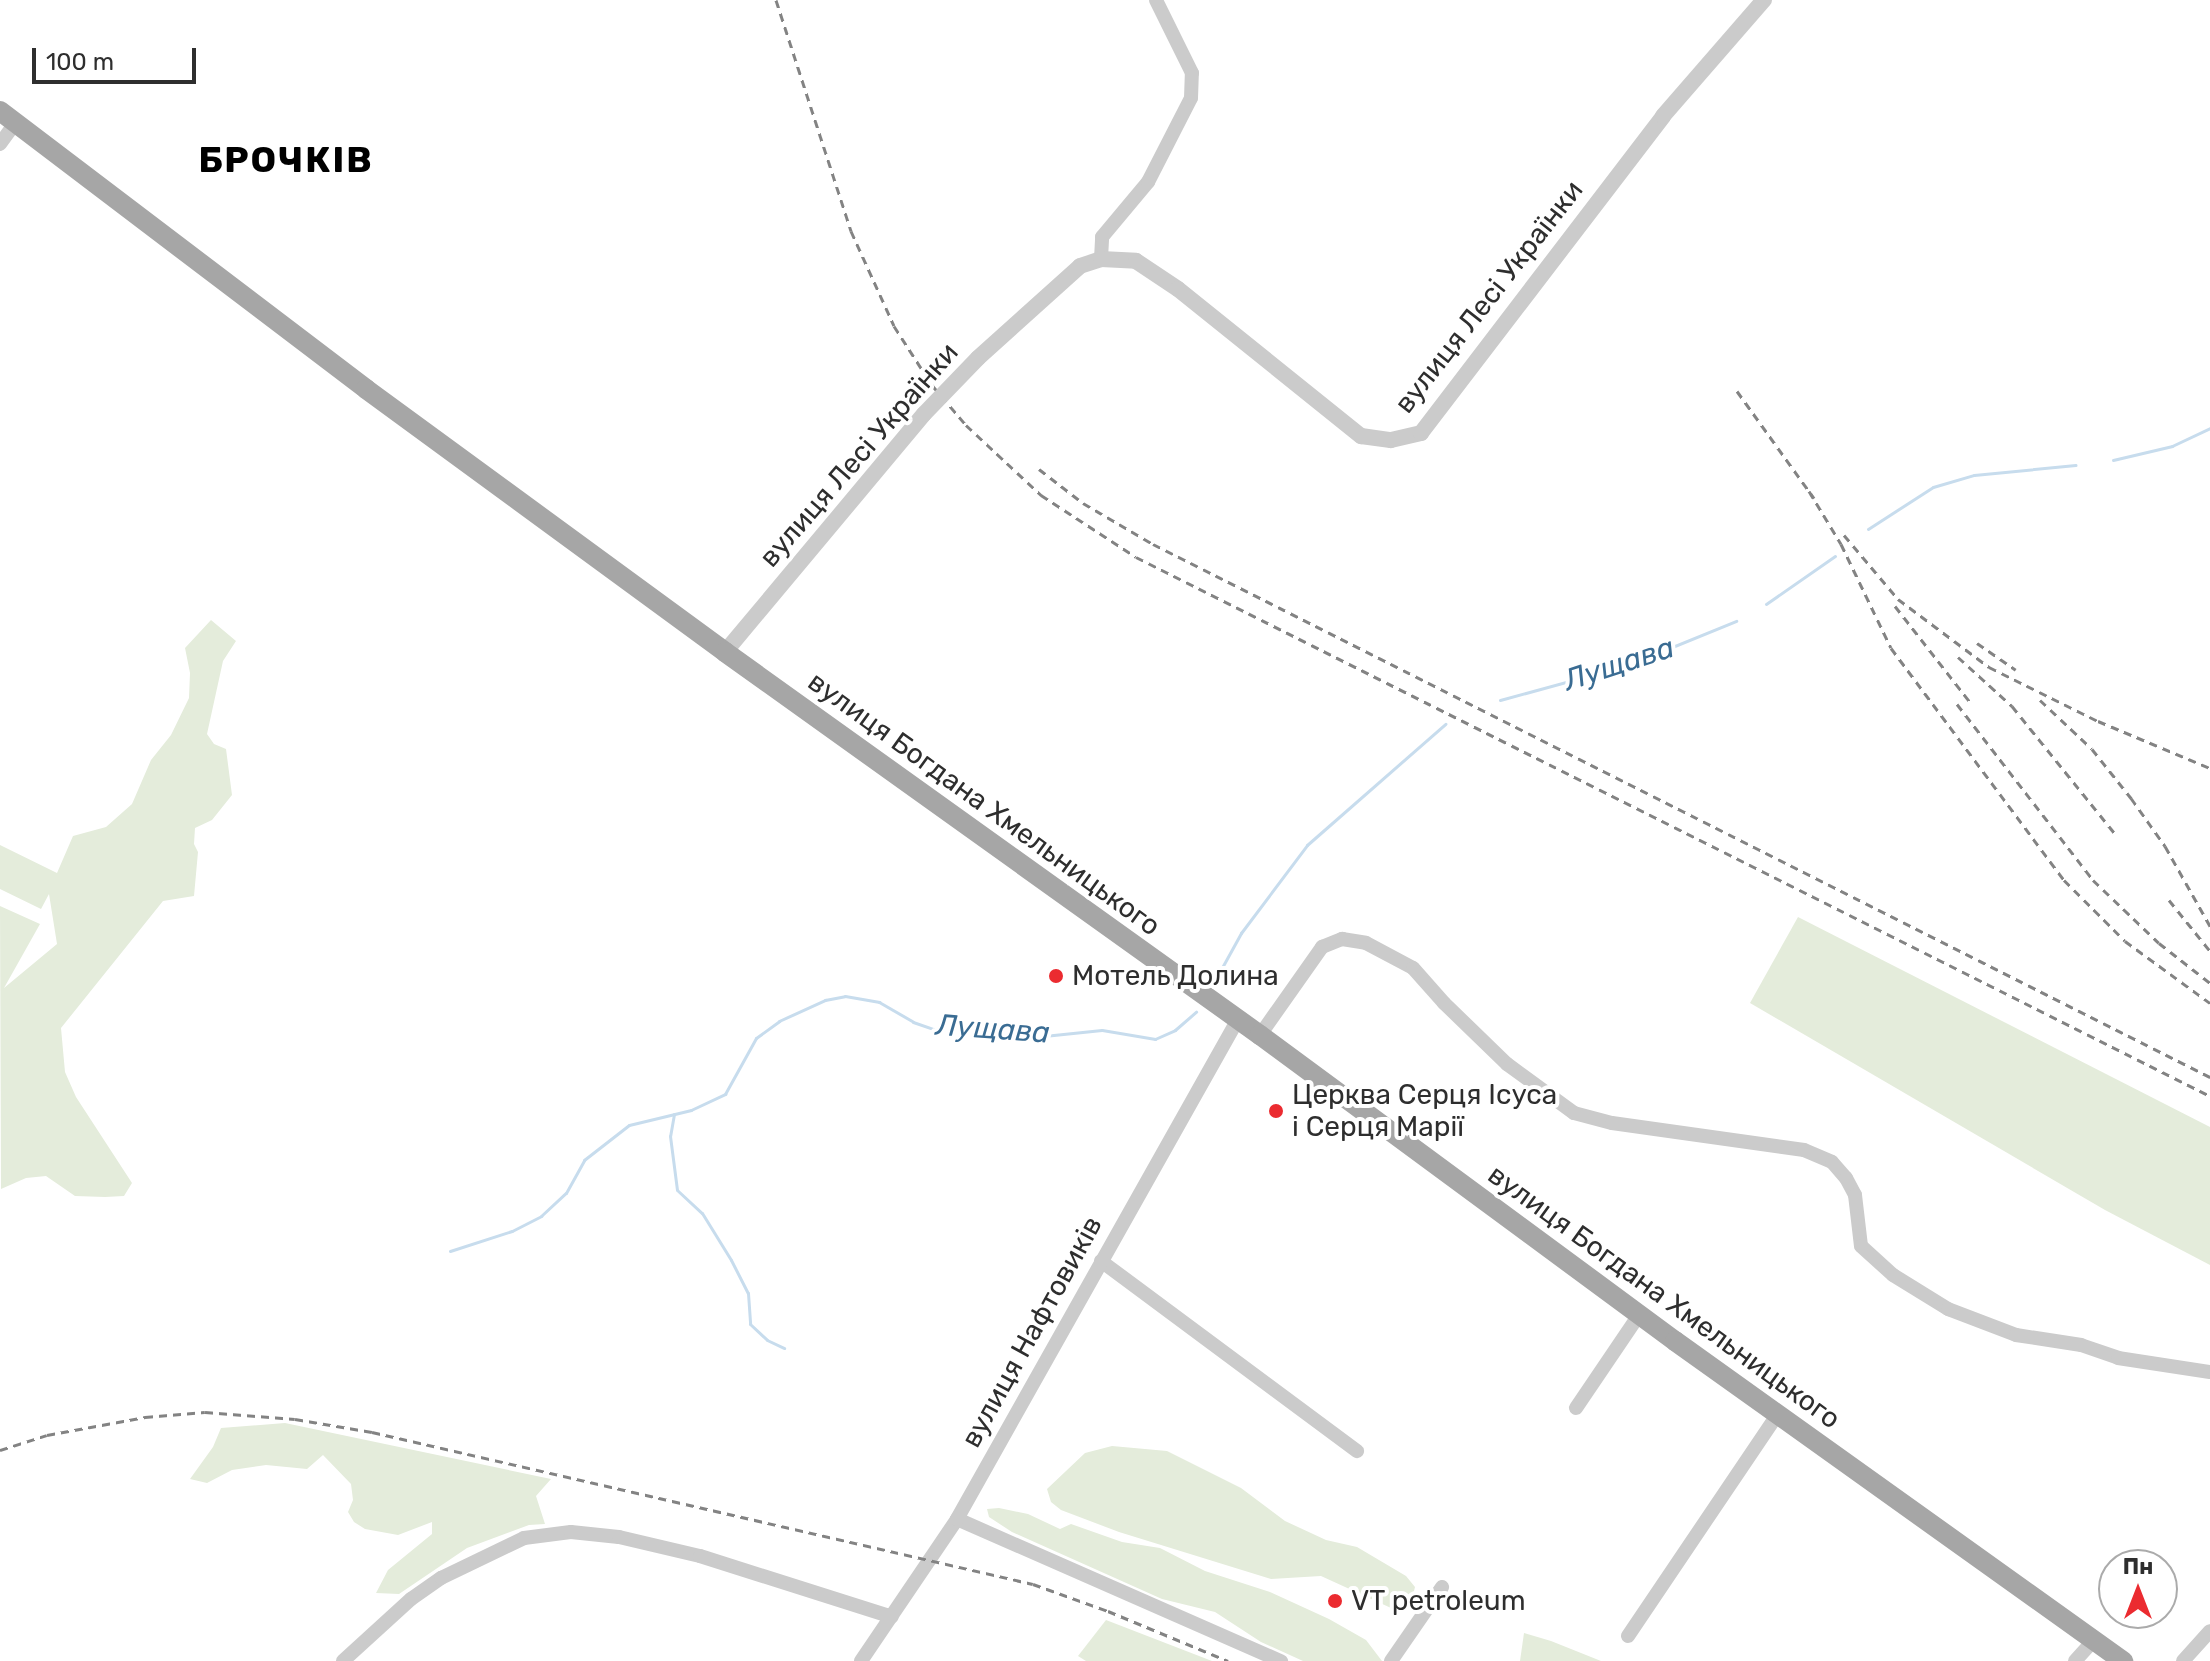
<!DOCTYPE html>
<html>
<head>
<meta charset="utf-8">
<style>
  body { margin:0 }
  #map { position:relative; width:2210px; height:1661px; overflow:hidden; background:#fff; font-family:Rubik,sans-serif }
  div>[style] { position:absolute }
  .green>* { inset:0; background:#e4ecdb }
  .stream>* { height:3px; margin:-1.5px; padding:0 1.5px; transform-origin:1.5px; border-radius:1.5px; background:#c7dced }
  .minor>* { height:14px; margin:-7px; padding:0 7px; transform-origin:7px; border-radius:7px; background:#cbcbcb }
  .tertiary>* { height:16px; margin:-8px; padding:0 8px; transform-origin:8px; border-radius:8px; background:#cbcbcb }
  .primary>* { height:20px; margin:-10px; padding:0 10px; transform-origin:10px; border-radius:10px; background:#a6a6a6 }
  .rail>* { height:3px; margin-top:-1.5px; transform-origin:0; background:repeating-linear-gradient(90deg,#838383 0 8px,transparent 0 14px) }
  .tertiary-bridge>* { height:16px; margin:-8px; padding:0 8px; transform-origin:8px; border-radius:8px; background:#cbcbcb }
  .dots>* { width:22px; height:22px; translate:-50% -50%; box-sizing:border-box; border:4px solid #fff; border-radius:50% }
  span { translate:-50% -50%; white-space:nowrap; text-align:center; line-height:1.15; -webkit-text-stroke:8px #fff; paint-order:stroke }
  .street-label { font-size:28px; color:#2e2e2e }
  .poi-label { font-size:28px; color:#2e2e2e }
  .left { translate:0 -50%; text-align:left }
  .water-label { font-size:30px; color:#3a6c93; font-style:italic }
  .district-label { font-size:36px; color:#000; font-weight:700; letter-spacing:2px }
  .north { position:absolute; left:2098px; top:1549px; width:80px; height:80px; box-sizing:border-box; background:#fff; border:2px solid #ababab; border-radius:50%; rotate:0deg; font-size:22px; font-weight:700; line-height:32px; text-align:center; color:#2e2e2e }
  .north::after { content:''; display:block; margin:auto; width:28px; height:36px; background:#eb2b30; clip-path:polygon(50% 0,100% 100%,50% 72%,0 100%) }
  .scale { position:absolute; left:32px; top:48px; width:164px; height:36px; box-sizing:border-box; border:4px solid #2e2e2e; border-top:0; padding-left:10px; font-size:24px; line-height:28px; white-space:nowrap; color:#2e2e2e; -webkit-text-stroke:6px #fff; paint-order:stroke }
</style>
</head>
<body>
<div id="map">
  <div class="green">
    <div style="clip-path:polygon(211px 620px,236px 641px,223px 661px,207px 734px,214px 744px,226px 749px,232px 795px,212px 820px,195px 828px,194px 844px,198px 852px,194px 896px,163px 901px,61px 1028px,65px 1072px,76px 1097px,132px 1183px,124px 1196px,105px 1197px,75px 1196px,46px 1176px,26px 1178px,1px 1189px,0 906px,40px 924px,4px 988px,57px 944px,49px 894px,41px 909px,0 889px,0 845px,57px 873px,73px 836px,106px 827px,132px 804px,151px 760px,171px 735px,189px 698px,190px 673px,185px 648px)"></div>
    <div style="clip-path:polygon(1798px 917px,2210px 1127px,2210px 1265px,2105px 1210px,1750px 1003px)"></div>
    <div style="clip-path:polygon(285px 1423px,551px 1479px,536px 1496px,545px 1524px,529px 1525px,467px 1548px,399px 1594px,376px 1593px,388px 1570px,432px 1534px,432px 1522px,398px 1535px,365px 1529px,354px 1522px,348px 1512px,353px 1500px,351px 1484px,323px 1455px,307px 1469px,266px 1465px,232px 1470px,207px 1483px,190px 1479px,213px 1447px,221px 1428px)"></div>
    <div style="clip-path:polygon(1112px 1446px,1167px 1451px,1241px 1488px,1285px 1521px,1326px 1540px,1357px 1547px,1406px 1576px,1415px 1587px,1412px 1599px,1402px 1613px,1321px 1576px,1271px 1579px,1119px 1532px,1061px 1510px,1051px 1502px,1047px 1489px,1085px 1453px)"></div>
    <div style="clip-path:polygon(999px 1508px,1028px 1514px,1060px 1529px,1071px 1524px,1122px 1542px,1160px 1548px,1205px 1571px,1270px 1592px,1329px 1619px,1366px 1640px,1382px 1661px,1303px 1661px,1261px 1642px,1215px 1612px,1162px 1599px,1012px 1532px,989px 1517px,987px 1509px)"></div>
    <div style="clip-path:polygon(1106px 1620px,1212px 1661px,1086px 1661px,1078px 1656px)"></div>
    <div style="clip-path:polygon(1524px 1633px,1551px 1641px,1601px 1661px,1520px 1661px)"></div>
  </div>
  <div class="stream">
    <div style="left:2113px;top:460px;width:61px;rotate:-13.3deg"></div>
    <div style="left:2172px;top:446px;width:42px;rotate:-25.3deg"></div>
    <div style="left:1868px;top:529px;width:77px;rotate:-32.9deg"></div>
    <div style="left:1933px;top:487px;width:43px;rotate:-16.3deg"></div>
    <div style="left:1974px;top:475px;width:102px;rotate:-5.6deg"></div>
    <div style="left:1766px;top:604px;width:84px;rotate:-34.8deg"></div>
    <div style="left:1500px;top:700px;width:133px;rotate:-15.3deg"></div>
    <div style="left:1628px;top:665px;width:117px;rotate:-22.2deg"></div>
    <div style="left:1219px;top:973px;width:46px;rotate:-61.2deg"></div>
    <div style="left:1241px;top:933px;width:110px;rotate:-53.1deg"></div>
    <div style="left:1307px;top:845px;width:184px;rotate:-41.2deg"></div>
    <div style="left:674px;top:1114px;width:22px;rotate:100deg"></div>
    <div style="left:670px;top:1136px;width:54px;rotate:82.6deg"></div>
    <div style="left:677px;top:1190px;width:34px;rotate:43deg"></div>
    <div style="left:702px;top:1213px;width:55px;rotate:58.3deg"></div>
    <div style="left:731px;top:1260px;width:37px;rotate:63deg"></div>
    <div style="left:748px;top:1293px;width:31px;rotate:86deg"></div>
    <div style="left:750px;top:1324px;width:23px;rotate:43deg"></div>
    <div style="left:767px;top:1340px;width:19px;rotate:25deg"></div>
    <div style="left:450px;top:1251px;width:65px;rotate:-17.9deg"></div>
    <div style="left:512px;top:1231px;width:33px;rotate:-27deg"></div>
    <div style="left:541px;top:1216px;width:34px;rotate:-43deg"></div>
    <div style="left:566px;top:1193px;width:38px;rotate:-61deg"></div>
    <div style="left:584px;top:1160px;width:57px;rotate:-37.9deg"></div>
    <div style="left:629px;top:1125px;width:64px;rotate:-13.6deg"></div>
    <div style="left:691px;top:1110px;width:38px;rotate:-25deg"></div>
    <div style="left:725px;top:1094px;width:64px;rotate:-61deg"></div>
    <div style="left:756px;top:1038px;width:29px;rotate:-36deg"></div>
    <div style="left:779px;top:1021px;width:51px;rotate:-24.5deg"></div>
    <div style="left:825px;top:1000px;width:20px;rotate:-11deg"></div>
    <div style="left:845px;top:996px;width:35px;rotate:10deg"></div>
    <div style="left:879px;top:1002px;width:39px;rotate:30deg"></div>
    <div style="left:913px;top:1022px;width:21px;rotate:19deg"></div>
    <div style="left:933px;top:1029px;width:78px;rotate:1.5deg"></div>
    <div style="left:1011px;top:1031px;width:33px;rotate:9deg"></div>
    <div style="left:1044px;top:1036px;width:58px;rotate:-5.9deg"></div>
    <div style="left:1102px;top:1030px;width:54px;rotate:9.6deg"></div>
    <div style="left:1155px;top:1039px;width:22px;rotate:-24deg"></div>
    <div style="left:1175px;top:1030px;width:28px;rotate:-41deg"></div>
  </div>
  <div class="minor">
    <div style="left:0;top:144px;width:26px;rotate:-54deg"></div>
    <div style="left:1101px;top:259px;width:22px;rotate:-87deg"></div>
    <div style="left:1102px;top:237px;width:72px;rotate:-50.1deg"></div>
    <div style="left:1148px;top:182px;width:94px;rotate:-62.9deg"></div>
    <div style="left:1191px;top:98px;width:25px;rotate:-88deg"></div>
    <div style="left:1192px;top:73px;width:81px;rotate:-116.3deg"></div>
    <div style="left:1260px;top:1035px;width:108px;rotate:-54.8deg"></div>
    <div style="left:1322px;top:947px;width:22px;rotate:-22deg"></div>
    <div style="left:1342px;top:939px;width:24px;rotate:9deg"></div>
    <div style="left:1366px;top:943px;width:53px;rotate:28deg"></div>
    <div style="left:1413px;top:968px;width:47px;rotate:48.5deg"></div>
    <div style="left:1444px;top:1003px;width:88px;rotate:44.1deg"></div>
    <div style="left:1507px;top:1064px;width:83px;rotate:36.2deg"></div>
    <div style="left:1574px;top:1113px;width:39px;rotate:15deg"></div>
    <div style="left:1612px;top:1123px;width:194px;rotate:8deg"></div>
    <div style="left:1804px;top:1150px;width:30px;rotate:23deg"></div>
    <div style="left:1832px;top:1162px;width:21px;rotate:49deg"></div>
    <div style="left:1846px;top:1178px;width:19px;rotate:62deg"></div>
    <div style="left:1855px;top:1195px;width:51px;rotate:83.3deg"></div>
    <div style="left:1861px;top:1246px;width:43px;rotate:42.2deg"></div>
    <div style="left:1893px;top:1275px;width:65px;rotate:31.7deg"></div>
    <div style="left:1948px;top:1309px;width:73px;rotate:20.9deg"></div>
    <div style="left:2016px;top:1335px;width:66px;rotate:8.7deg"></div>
    <div style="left:2081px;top:1345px;width:39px;rotate:19deg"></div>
    <div style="left:2118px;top:1358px;width:93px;rotate:8.7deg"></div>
    <div style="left:1101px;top:1261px;width:319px;rotate:36.6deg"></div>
    <div style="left:1576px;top:1408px;width:112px;rotate:-55.9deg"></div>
    <div style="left:957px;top:1519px;width:354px;rotate:23.7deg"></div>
    <div style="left:1628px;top:1636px;width:268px;rotate:-56deg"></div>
    <div style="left:343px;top:1661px;width:92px;rotate:-42.4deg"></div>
    <div style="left:411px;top:1599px;width:37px;rotate:-35deg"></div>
    <div style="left:441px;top:1578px;width:92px;rotate:-25.7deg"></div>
    <div style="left:524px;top:1538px;width:47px;rotate:-7.3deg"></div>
    <div style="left:571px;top:1532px;width:48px;rotate:5.9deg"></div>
    <div style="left:619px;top:1537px;width:83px;rotate:13.2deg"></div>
    <div style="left:700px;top:1556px;width:201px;rotate:17.6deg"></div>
    <div style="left:861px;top:1661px;width:171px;rotate:-55.9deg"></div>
    <div style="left:957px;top:1519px;width:571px;rotate:-60.65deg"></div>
    <div style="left:1391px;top:1661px;width:90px;rotate:-55.4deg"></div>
    <div style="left:2075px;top:1661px;width:28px;rotate:-48deg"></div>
    <div style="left:2183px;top:1661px;width:40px;rotate:-48deg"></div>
  </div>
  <div class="tertiary">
    <div style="left:978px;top:358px;width:137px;rotate:-42deg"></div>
    <div style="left:1080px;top:266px;width:22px;rotate:-18deg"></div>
    <div style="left:1101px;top:259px;width:35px;rotate:3deg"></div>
    <div style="left:1136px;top:261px;width:50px;rotate:33.7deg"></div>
    <div style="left:1178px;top:289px;width:235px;rotate:38.8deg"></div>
    <div style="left:1361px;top:436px;width:30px;rotate:8deg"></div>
    <div style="left:1391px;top:440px;width:31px;rotate:-13deg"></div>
    <div style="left:1421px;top:433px;width:399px;rotate:-52.6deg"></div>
    <div style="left:1663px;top:116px;width:154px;rotate:-49deg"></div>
    <div style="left:725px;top:652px;width:310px;rotate:-50.1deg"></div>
  </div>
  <div class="primary">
    <div style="left:0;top:111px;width:460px;rotate:37.2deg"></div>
    <div style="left:366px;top:389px;width:445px;rotate:36.2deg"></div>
    <div style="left:725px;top:652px;width:658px;rotate:35.6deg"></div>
    <div style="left:1260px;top:1035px;width:516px;rotate:36.4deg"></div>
    <div style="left:1675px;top:1341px;width:551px;rotate:35.54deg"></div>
  </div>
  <div class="rail">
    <div style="left:776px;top:0;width:243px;rotate:72deg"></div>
    <div style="left:851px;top:231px;width:104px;rotate:65.6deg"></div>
    <div style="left:894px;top:326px;width:70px;rotate:57.2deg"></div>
    <div style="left:932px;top:385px;width:52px;rotate:49.6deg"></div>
    <div style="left:966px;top:425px;width:103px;rotate:43deg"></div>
    <div style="left:1041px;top:495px;width:113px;rotate:33.1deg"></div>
    <div style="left:1136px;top:557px;width:1202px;rotate:26.65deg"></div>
    <div style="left:1737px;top:391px;width:132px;rotate:54.3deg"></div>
    <div style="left:1039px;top:469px;width:56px;rotate:37.7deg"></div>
    <div style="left:1083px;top:503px;width:81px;rotate:30.4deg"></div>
    <div style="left:1153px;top:544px;width:1184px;rotate:26.76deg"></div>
    <div style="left:1809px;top:491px;width:62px;rotate:58.9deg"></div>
    <div style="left:1841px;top:544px;width:115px;rotate:64.3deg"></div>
    <div style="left:1891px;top:648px;width:289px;rotate:53.3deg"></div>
    <div style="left:2064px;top:880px;width:86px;rotate:45deg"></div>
    <div style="left:2125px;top:941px;width:105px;rotate:36.1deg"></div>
    <div style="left:1844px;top:535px;width:84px;rotate:49.8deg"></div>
    <div style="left:1898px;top:599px;width:114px;rotate:36.8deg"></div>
    <div style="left:1989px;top:667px;width:122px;rotate:26.4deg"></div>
    <div style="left:2098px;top:721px;width:121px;rotate:22.8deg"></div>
    <div style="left:1895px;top:606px;width:122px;rotate:52deg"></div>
    <div style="left:1977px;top:643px;width:47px;rotate:34.7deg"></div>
    <div style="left:1958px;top:657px;width:73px;rotate:42.2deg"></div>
    <div style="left:2012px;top:706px;width:167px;rotate:51.1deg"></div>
    <div style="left:2040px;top:700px;width:71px;rotate:43.3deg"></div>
    <div style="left:2092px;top:749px;width:63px;rotate:51.5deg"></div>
    <div style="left:2131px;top:798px;width:59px;rotate:54.7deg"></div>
    <div style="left:2165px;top:846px;width:92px;rotate:60.6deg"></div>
    <div style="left:1957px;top:704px;width:222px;rotate:52.3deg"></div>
    <div style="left:2093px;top:880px;width:91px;rotate:43.7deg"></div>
    <div style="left:2159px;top:943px;width:65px;rotate:38.1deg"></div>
    <div style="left:2169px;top:900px;width:65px;rotate:51.2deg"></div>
    <div style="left:0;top:1450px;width:49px;rotate:-17.7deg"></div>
    <div style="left:47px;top:1435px;width:100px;rotate:-10.4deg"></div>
    <div style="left:145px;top:1417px;width:60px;rotate:-4.8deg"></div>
    <div style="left:205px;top:1412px;width:90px;rotate:4.4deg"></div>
    <div style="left:295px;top:1419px;width:78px;rotate:9.6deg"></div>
    <div style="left:372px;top:1432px;width:678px;rotate:12.95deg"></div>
    <div style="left:1033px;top:1584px;width:80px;rotate:19.8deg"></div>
    <div style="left:1108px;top:1611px;width:130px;rotate:22.6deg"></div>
  </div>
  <div class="tertiary-bridge">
    <div style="left:924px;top:414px;width:78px;rotate:-46deg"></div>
  </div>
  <div class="dots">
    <div style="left:1056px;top:976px;background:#eb2b30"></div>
    <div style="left:1276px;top:1111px;background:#eb2b30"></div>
    <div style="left:1335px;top:1601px;background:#eb2b30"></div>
  </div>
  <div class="street-label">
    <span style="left:1489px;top:297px;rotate:-52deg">вулиця Лесі Українки</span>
    <span style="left:859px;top:455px;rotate:-49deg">вулиця Лесі Українки</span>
    <span style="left:984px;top:804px;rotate:36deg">вулиця Богдана Хмельницького</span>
    <span style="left:1664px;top:1297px;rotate:36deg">вулиця Богдана Хмельницького</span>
    <span style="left:1032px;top:1332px;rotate:-61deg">вулиця Нафтовиків</span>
  </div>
  <div class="poi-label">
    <span class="left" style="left:1072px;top:976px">Мотель Долина</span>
    <span class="left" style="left:1292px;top:1111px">Церква Серця Ісуса<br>і Серця Марії</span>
    <span class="left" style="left:1351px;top:1601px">VT petroleum</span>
  </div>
  <div class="water-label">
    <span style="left:1619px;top:664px;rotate:-18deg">Лущава</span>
    <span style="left:993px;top:1029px;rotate:4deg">Лущава</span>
  </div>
  <div class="district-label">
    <span style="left:286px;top:160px">БРОЧКІВ</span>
  </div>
  <div class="north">Пн</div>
  <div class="scale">100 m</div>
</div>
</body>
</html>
